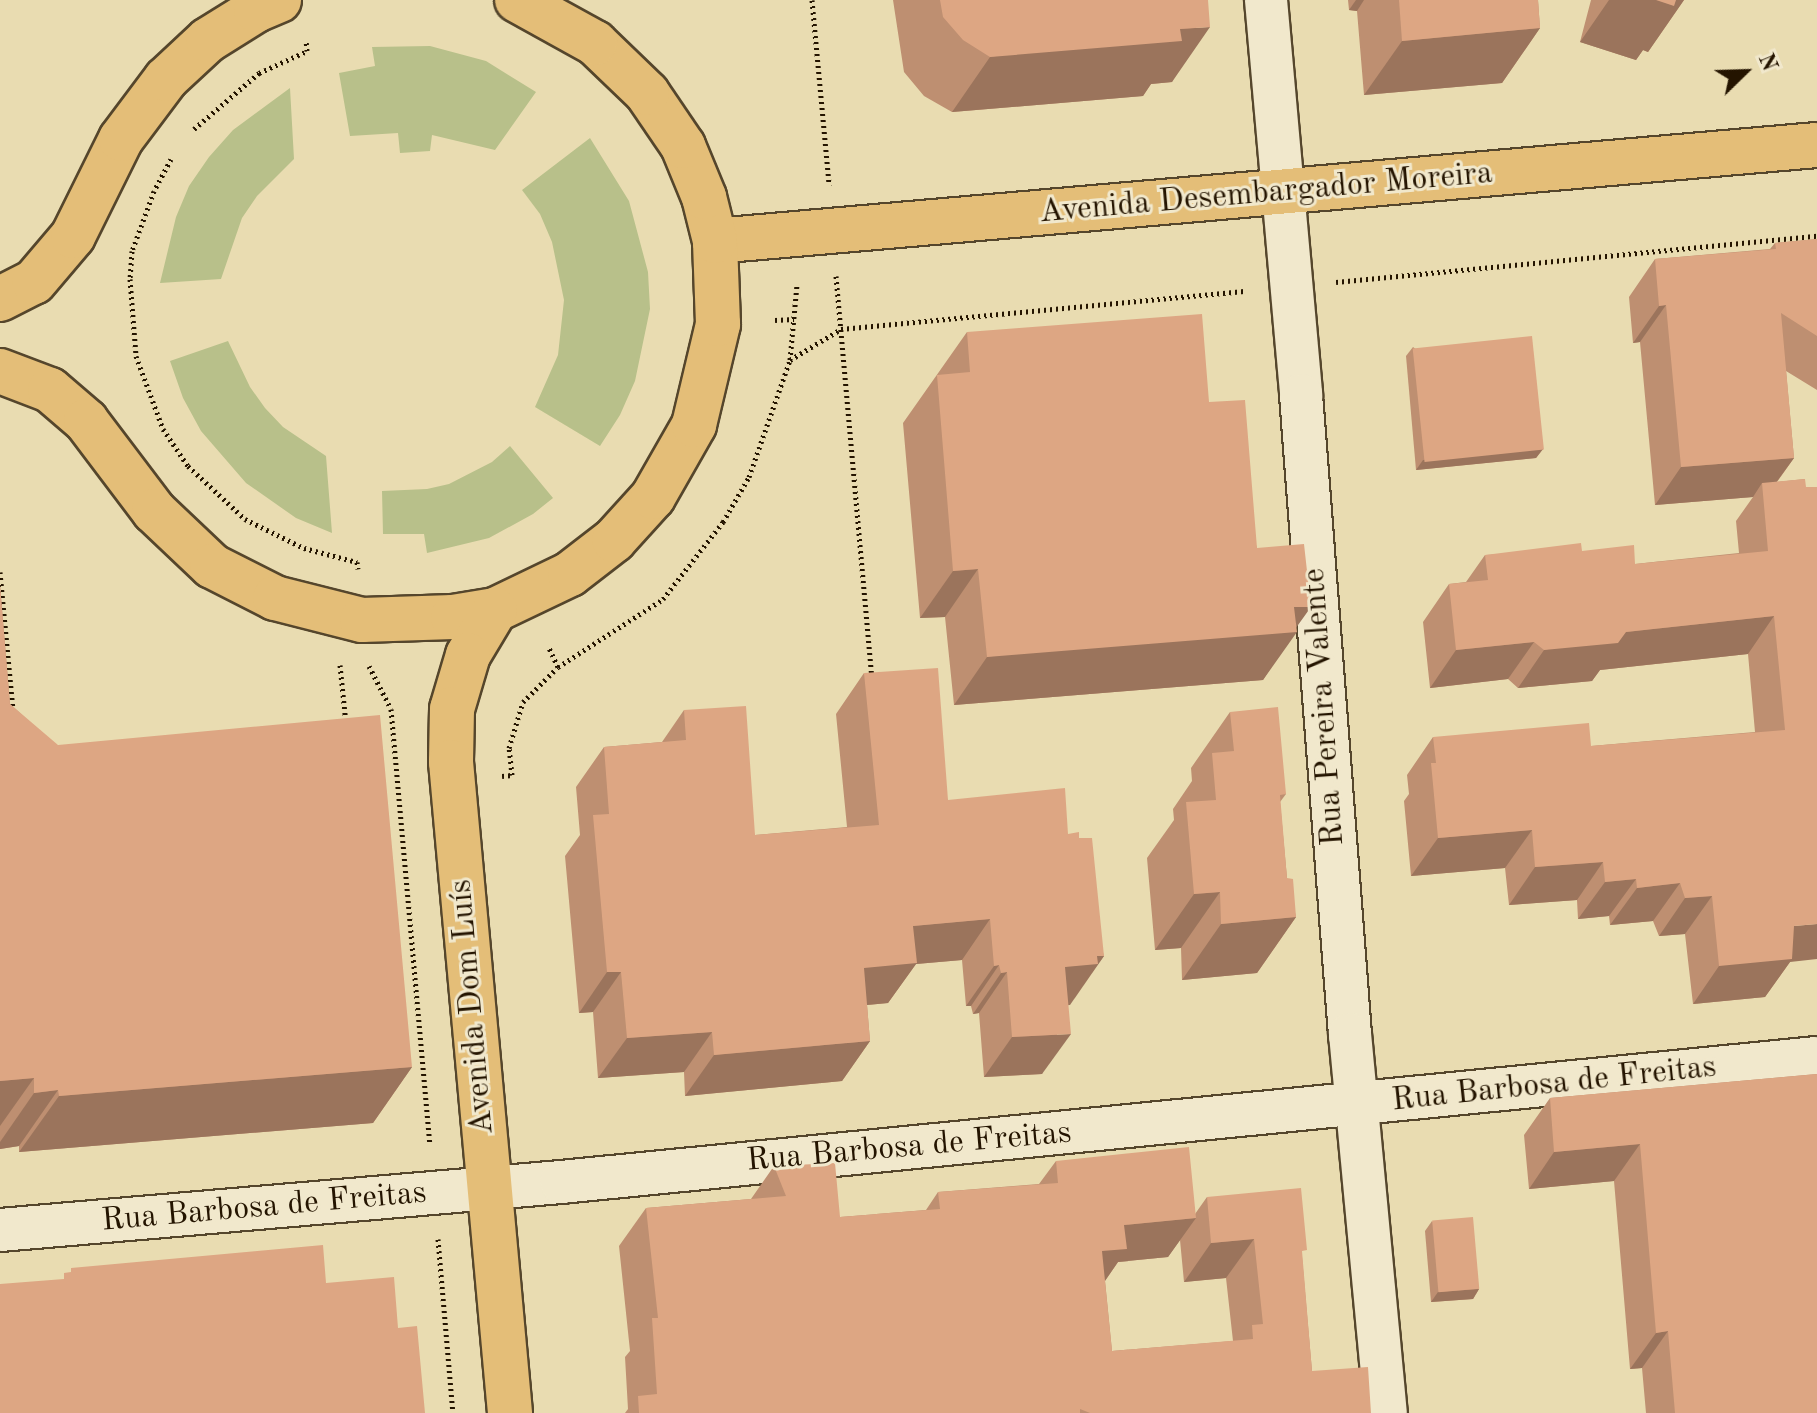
<!DOCTYPE html>
<html>
<head>
<meta charset="utf-8">
<style>
  body { margin:0 }
  #map { position:relative; width:1817px; height:1413px; overflow:hidden; background:#e9dcb1; font-family:"Old Standard TT",serif }
  div>[style] { position:absolute }
  .green>* { inset:0; background:#b8c08a }
  .path>* { height:5px; margin-top:-2.5px; transform-origin:0; background:repeating-linear-gradient(90deg,#241400 0 2px,transparent 0 6px) }
  .roads { filter:drop-shadow(2px 0 #55462c) drop-shadow(-2px 0 #55462c) drop-shadow(0 2px #55462c) drop-shadow(0 -2px #55462c) }
  .street>* { height:42px; margin:-21px; padding:0 21px; transform-origin:21px; border-radius:21px; background:#f1e8cc }
  .primary>* { height:44px; margin:-22px; padding:0 22px; transform-origin:22px; border-radius:22px; background:#e4be78 }
  .wall>* { inset:0; background:#be8f71 }
  .shaded-wall>* { inset:0; background:#9b745c }
  .building>* { inset:0; background:#dda683; transform-origin:0 0 }
  span { translate:-50% -50%; white-space:nowrap; text-align:center; line-height:1.15; -webkit-text-stroke:6px #f1e8cc; paint-order:stroke }
  .street-label { font-size:32px; color:#241400 }
  .north { position:absolute; left:1705px; top:32px; width:80px; height:80px; -webkit-text-stroke:6px #f1e8cc; paint-order:stroke; rotate:67deg; font-size:22px; font-weight:700; line-height:32px; text-align:center; color:#241400 }
  .north::after { content:''; display:block; margin:auto; width:28px; height:36px; background:#241400; clip-path:polygon(50% 0,100% 100%,50% 72%,0 100%) }
</style>
</head>
<body>
<div id="map">
  <div class="green">
    <div style="clip-path:polygon(430px 46px,486px 61px,536px 92px,495px 150px,432px 135px,430px 151px,400px 153px,398px 133px,350px 136px,339px 73px,375px 66px,372px 47px)"></div>
    <div style="clip-path:polygon(290px 88px,294px 159px,257px 196px,242px 218px,221px 279px,160px 283px,176px 217px,189px 186px,209px 157px,233px 130px)"></div>
    <div style="clip-path:polygon(590px 138px,629px 201px,648px 272px,650px 309px,635px 381px,620px 415px,600px 446px,535px 407px,558px 355px,564px 300px,552px 242px,540px 214px,522px 190px)"></div>
    <div style="clip-path:polygon(228px 341px,250px 387px,265px 408px,283px 427px,326px 456px,332px 533px,296px 518px,246px 483px,201px 431px,183px 398px,170px 361px)"></div>
    <div style="clip-path:polygon(510px 446px,553px 498px,533px 514px,489px 538px,427px 553px,424px 534px,383px 534px,382px 491px,427px 489px,449px 484px,492px 462px)"></div>
  </div>
  <div class="path">
    <div style="left:812px;top:0;width:186px;rotate:84.7deg"></div>
    <div style="left:194px;top:129px;width:86px;rotate:-40.7deg"></div>
    <div style="left:259px;top:73px;width:53px;rotate:-24.6deg"></div>
    <div style="left:307px;top:51px;width:11px;rotate:-95deg"></div>
    <div style="left:171px;top:159px;width:36px;rotate:118deg"></div>
    <div style="left:154px;top:191px;width:64px;rotate:110.1deg"></div>
    <div style="left:132px;top:251px;width:28px;rotate:94deg"></div>
    <div style="left:130px;top:279px;width:77px;rotate:85.5deg"></div>
    <div style="left:136px;top:356px;width:78px;rotate:69.7deg"></div>
    <div style="left:163px;top:429px;width:45px;rotate:56deg"></div>
    <div style="left:188px;top:466px;width:78px;rotate:42.9deg"></div>
    <div style="left:245px;top:519px;width:66px;rotate:26.2deg"></div>
    <div style="left:304px;top:548px;width:55px;rotate:14.8deg"></div>
    <div style="left:357px;top:562px;width:7px;rotate:82deg"></div>
    <div style="left:836px;top:276px;width:403px;rotate:84.9deg"></div>
    <div style="left:1336px;top:282px;width:483px;rotate:-5.5deg"></div>
    <div style="left:775px;top:320px;width:19px;rotate:-3deg"></div>
    <div style="left:790px;top:360px;width:60px;rotate:-31.3deg"></div>
    <div style="left:841px;top:329px;width:405px;rotate:-5.4deg"></div>
    <div style="left:0;top:572px;width:139px;rotate:84.6deg"></div>
    <div style="left:340px;top:665px;width:58px;rotate:84.1deg"></div>
    <div style="left:369px;top:666px;width:48px;rotate:62.9deg"></div>
    <div style="left:391px;top:709px;width:438px;rotate:84.9deg"></div>
    <div style="left:558px;top:667px;width:125px;rotate:-32.9deg"></div>
    <div style="left:663px;top:599px;width:98px;rotate:-52.1deg"></div>
    <div style="left:723px;top:522px;width:52px;rotate:-60deg"></div>
    <div style="left:749px;top:477px;width:124px;rotate:-70.7deg"></div>
    <div style="left:790px;top:360px;width:75px;rotate:-84.7deg"></div>
    <div style="left:502px;top:776px;width:10px;rotate:-6deg"></div>
    <div style="left:512px;top:775px;width:27px;rotate:-96deg"></div>
    <div style="left:509px;top:748px;width:48px;rotate:-73.1deg"></div>
    <div style="left:523px;top:702px;width:49px;rotate:-45deg"></div>
    <div style="left:558px;top:667px;width:23px;rotate:-115deg"></div>
    <div style="left:438px;top:1239px;width:175px;rotate:85.1deg"></div>
  </div>
  <div class="roads">
    <div class="street">
      <div style="left:1266px;top:0;width:397px;rotate:84.9deg"></div>
      <div style="left:1301px;top:395px;width:641px;rotate:85.62deg"></div>
      <div style="left:1350px;top:1034px;width:381px;rotate:84.6deg"></div>
      <div style="left:0;top:1230px;width:563px;rotate:-4.89deg"></div>
      <div style="left:561px;top:1182px;width:1262px;rotate:-5.64deg"></div>
    </div>
    <div class="primary">
      <div style="left:715px;top:241px;width:1106px;rotate:-4.98deg"></div>
      <div style="left:0;top:299px;width:38px;rotate:-27deg"></div>
      <div style="left:34px;top:282px;width:60px;rotate:-49.7deg"></div>
      <div style="left:73px;top:236px;width:108px;rotate:-63.7deg"></div>
      <div style="left:121px;top:139px;width:75px;rotate:-53.1deg"></div>
      <div style="left:166px;top:79px;width:57px;rotate:-42.9deg"></div>
      <div style="left:208px;top:40px;width:57px;rotate:-32deg"></div>
      <div style="left:256px;top:10px;width:25px;rotate:-23deg"></div>
      <div style="left:0;top:371px;width:53px;rotate:20.8deg"></div>
      <div style="left:50px;top:390px;width:48px;rotate:40.7deg"></div>
      <div style="left:86px;top:421px;width:113px;rotate:52.9deg"></div>
      <div style="left:154px;top:511px;width:80px;rotate:43.5deg"></div>
      <div style="left:212px;top:566px;width:71px;rotate:26.9deg"></div>
      <div style="left:275px;top:598px;width:90px;rotate:14.2deg"></div>
      <div style="left:362px;top:620px;width:91px;rotate:-1.9deg"></div>
      <div style="left:453px;top:617px;width:43px;rotate:-9.5deg"></div>
      <div style="left:495px;top:610px;width:83px;rotate:-25.6deg"></div>
      <div style="left:570px;top:574px;width:56px;rotate:-37.7deg"></div>
      <div style="left:614px;top:540px;width:58px;rotate:-47.8deg"></div>
      <div style="left:653px;top:497px;width:83px;rotate:-60.3deg"></div>
      <div style="left:694px;top:425px;width:104px;rotate:-76.6deg"></div>
      <div style="left:718px;top:324px;width:83px;rotate:-92.1deg"></div>
      <div style="left:715px;top:241px;width:45px;rotate:-104deg"></div>
      <div style="left:704px;top:197px;width:55px;rotate:-112.4deg"></div>
      <div style="left:683px;top:146px;width:64px;rotate:-124.2deg"></div>
      <div style="left:647px;top:93px;width:72px;rotate:-136.1deg"></div>
      <div style="left:595px;top:43px;width:89px;rotate:-151.1deg"></div>
      <div style="left:495px;top:610px;width:52px;rotate:121deg"></div>
      <div style="left:468px;top:655px;width:56px;rotate:106.5deg"></div>
      <div style="left:452px;top:709px;width:53px;rotate:91.1deg"></div>
      <div style="left:451px;top:762px;width:654px;rotate:84.82deg"></div>
    </div>
  </div>
  <div class="wall">
    <div style="clip-path:polygon(893px 0,1208px 0,1172px 82px,1151px 84px,1143px 96px,952px 112px,924px 96px,904px 72px)"></div>
    <div style="clip-path:polygon(1348px 0,1538px 0,1540px 28px,1502px 83px,1364px 95px,1357px 11px,1349px 10px)"></div>
    <div style="clip-path:polygon(1591px 0,1684px 0,1648px 52px,1643px 50px,1636px 60px,1580px 42px)"></div>
    <div style="clip-path:polygon(1817px 239px,1817px 390px,1786px 371px,1794px 458px,1777px 482px,1805px 479px,1790px 962px,1765px 997px,1693px 1004px,1685px 934px,1659px 936px,1653px 921px,1610px 925px,1609px 916px,1578px 919px,1577px 900px,1509px 905px,1505px 868px,1411px 876px,1404px 801px,1409px 794px,1407px 775px,1433px 737px,1591px 746px,1755px 732px,1748px 654px,1600px 670px,1592px 681px,1518px 688px,1508px 679px,1430px 688px,1423px 622px,1449px 584px,1466px 582px,1485px 555px,1582px 551px,1635px 564px,1739px 553px,1736px 521px,1753px 497px,1655px 505px,1640px 342px,1633px 343px,1629px 297px,1655px 259px,1770px 249px,1775px 243px)"></div>
    <div style="clip-path:polygon(967px 332px,1209px 402px,1257px 548px,1296px 628px,1263px 680px,954px 705px,945px 617px,920px 618px,903px 423px)"></div>
    <div style="clip-path:polygon(1413px 347px,1543px 449px,1536px 458px,1416px 470px,1406px 356px)"></div>
    <div style="clip-path:polygon(0 585px,10px 704px,412px 1067px,373px 1123px,19px 1152px,19px 1146px,0 1149px)"></div>
    <div style="clip-path:polygon(864px 673px,948px 800px,1068px 834px,1104px 956px,1068px 1005px,1042px 1074px,984px 1077px,979px 1013px,973px 1014px,971px 1006px,966px 1006px,962px 960px,916px 964px,888px 1003px,867px 1005px,870px 1041px,842px 1081px,685px 1096px,684px 1072px,598px 1078px,593px 1012px,579px 1013px,565px 856px,580px 835px,576px 787px,604px 747px,662px 742px,684px 710px,755px 835px,847px 827px,836px 714px)"></div>
    <div style="clip-path:polygon(1230px 712px,1286px 794px,1280px 802px,1287px 878px,1296px 917px,1257px 973px,1182px 980px,1181px 948px,1155px 950px,1147px 858px,1174px 820px,1173px 809px,1192px 781px,1191px 768px)"></div>
    <div style="clip-path:polygon(1817px 1074px,1817px 1413px,1646px 1413px,1642px 1368px,1630px 1369px,1614px 1181px,1529px 1189px,1524px 1135px,1550px 1098px)"></div>
    <div style="clip-path:polygon(evenodd,1056px 1161px,1195px 1214px,1207px 1197px,1302px 1257px,1312px 1371px,1371px 1413px,625px 1413px,628px 1409px,625px 1357px,630px 1351px,619px 1246px,646px 1208px,751px 1199px,774px 1166px,840px 1217px,926px 1210px,938px 1192px,1039px 1184px,1056px 1161px,1180px 1240px,1184px 1282px,1226px 1278px,1233px 1341px,1112px 1351px,1105px 1281px,1118px 1262px,1168px 1257px,1180px 1240px)"></div>
    <div style="clip-path:polygon(1432px 1221px,1479px 1289px,1473px 1299px,1431px 1302px,1425px 1231px)"></div>
  </div>
  <div class="shaded-wall">
    <div style="clip-path:polygon(1356px 0,1364px 0,1357px 11px,1349px 10px)"></div>
    <div style="clip-path:polygon(1609px 0,1684px 0,1648px 52px,1643px 50px,1636px 60px,1580px 42px)"></div>
    <div style="clip-path:polygon(1210px 27px,1172px 82px,1151px 84px,1143px 96px,952px 112px,990px 57px,1180px 29px)"></div>
    <div style="clip-path:polygon(1540px 28px,1502px 83px,1364px 95px,1402px 41px)"></div>
    <div style="clip-path:polygon(1666px 305px,1640px 342px,1633px 343px,1659px 306px)"></div>
    <div style="clip-path:polygon(1543px 449px,1536px 458px,1416px 470px,1423px 460px)"></div>
    <div style="clip-path:polygon(1794px 458px,1767px 495px,1762px 483px,1753px 497px,1655px 505px,1681px 467px)"></div>
    <div style="clip-path:polygon(978px 569px,945px 617px,920px 618px,953px 571px)"></div>
    <div style="clip-path:polygon(1294px 607px,1311px 607px,1293px 632px,1297px 632px,1263px 680px,954px 705px,987px 657px)"></div>
    <div style="clip-path:polygon(1774px 616px,1748px 654px,1600px 670px,1592px 681px,1518px 688px,1544px 650px,1626px 632px)"></div>
    <div style="clip-path:polygon(1534px 642px,1508px 679px,1430px 688px,1456px 650px)"></div>
    <div style="clip-path:polygon(1532px 830px,1505px 868px,1411px 876px,1438px 838px)"></div>
    <div style="clip-path:polygon(1603px 862px,1577px 900px,1509px 905px,1535px 867px)"></div>
    <div style="clip-path:polygon(1636px 879px,1609px 916px,1578px 919px,1605px 882px)"></div>
    <div style="clip-path:polygon(1680px 883px,1653px 921px,1610px 925px,1637px 888px)"></div>
    <div style="clip-path:polygon(1220px 892px,1181px 948px,1155px 950px,1194px 894px)"></div>
    <div style="clip-path:polygon(1712px 896px,1685px 934px,1659px 936px,1685px 898px)"></div>
    <div style="clip-path:polygon(1296px 917px,1257px 973px,1182px 980px,1221px 924px)"></div>
    <div style="clip-path:polygon(990px 919px,962px 960px,916px 964px,888px 1003px,835px 1008px,864px 968px,913px 926px)"></div>
    <div style="clip-path:polygon(1817px 924px,1817px 959px,1790px 962px,1765px 997px,1693px 1004px,1719px 966px,1794px 926px)"></div>
    <div style="clip-path:polygon(1097px 956px,1104px 956px,1070px 1005px,1037px 1008px,1065px 967px)"></div>
    <div style="clip-path:polygon(999px 965px,971px 1006px,966px 1006px,994px 966px)"></div>
    <div style="clip-path:polygon(607px 972px,621px 972px,593px 1012px,579px 1013px)"></div>
    <div style="clip-path:polygon(1007px 972px,979px 1013px,973px 1014px,1001px 973px)"></div>
    <div style="clip-path:polygon(712px 1032px,684px 1072px,598px 1078px,627px 1038px)"></div>
    <div style="clip-path:polygon(1071px 1034px,1042px 1074px,984px 1077px,1012px 1037px)"></div>
    <div style="clip-path:polygon(870px 1041px,842px 1081px,685px 1096px,714px 1055px)"></div>
    <div style="clip-path:polygon(412px 1067px,373px 1123px,19px 1152px,59px 1096px)"></div>
    <div style="clip-path:polygon(34px 1078px,0 1126px,0 1081px)"></div>
    <div style="clip-path:polygon(58px 1090px,19px 1146px,0 1149px,0 1142px,34px 1093px)"></div>
    <div style="clip-path:polygon(1640px 1144px,1614px 1181px,1529px 1189px,1554px 1152px)"></div>
    <div style="clip-path:polygon(1196px 1218px,1168px 1257px,1118px 1262px,1100px 1288px,1102px 1251px,1124px 1225px)"></div>
    <div style="clip-path:polygon(1254px 1239px,1226px 1278px,1184px 1282px,1211px 1243px)"></div>
    <div style="clip-path:polygon(1479px 1289px,1473px 1299px,1431px 1302px,1438px 1292px)"></div>
    <div style="clip-path:polygon(1668px 1331px,1642px 1368px,1630px 1369px,1656px 1333px)"></div>
  </div>
  <div class="building">
    <div style="clip-path:polygon(940px 0,1208px 0,1210px 27px,1180px 29px,1182px 41px,990px 57px,963px 40px,943px 17px)"></div>
    <div style="clip-path:polygon(1399px 0,1538px 0,1540px 28px,1402px 41px)"></div>
    <div style="clip-path:polygon(1656px 0,1676px 0,1674px 6px)"></div>
    <div style="clip-path:polygon(1817px 239px,1817px 336px,1781px 313px,1794px 458px,1681px 467px,1666px 305px,1659px 306px,1655px 259px,1776px 249px,1775px 243px)"></div>
    <div style="clip-path:polygon(1202px 314px,1209px 402px,1245px 400px,1257px 548px,1304px 544px,1311px 607px,1294px 607px,1297px 632px,987px 657px,978px 569px,953px 571px,937px 375px,970px 372px,967px 332px)"></div>
    <div style="left:1532px;top:336px;width:114px;height:120px;rotate:84deg"></div>
    <div style="clip-path:polygon(1805px 479px,1806px 487px,1817px 487px,1817px 924px,1794px 926px,1792px 959px,1719px 966px,1712px 896px,1685px 898px,1680px 883px,1637px 888px,1636px 879px,1605px 882px,1603px 862px,1535px 867px,1532px 830px,1438px 838px,1431px 763px,1436px 763px,1433px 737px,1589px 723px,1591px 746px,1785px 730px,1774px 616px,1626px 632px,1618px 643px,1544px 650px,1534px 642px,1456px 650px,1449px 584px,1488px 580px,1485px 555px,1581px 543px,1582px 551px,1634px 545px,1635px 564px,1768px 551px,1762px 483px)"></div>
    <div style="clip-path:polygon(0 585px,10px 704px,58px 745px,380px 715px,412px 1067px,59px 1096px,58px 1090px,34px 1093px,34px 1078px,0 1081px)"></div>
    <div style="clip-path:polygon(938px 668px,948px 800px,1065px 788px,1068px 834px,1079px 832px,1079px 838px,1092px 838px,1104px 956px,1097px 956px,1098px 964px,1065px 967px,1071px 1034px,1012px 1037px,1007px 972px,1001px 973px,999px 965px,994px 966px,990px 919px,913px 926px,917px 963px,864px 968px,870px 1041px,714px 1055px,712px 1032px,627px 1038px,621px 972px,607px 972px,593px 815px,609px 814px,604px 747px,686px 740px,684px 710px,746px 706px,755px 835px,879px 825px,864px 673px)"></div>
    <div style="clip-path:polygon(1278px 707px,1286px 794px,1280px 795px,1287px 878px,1293px 879px,1296px 917px,1221px 924px,1220px 892px,1194px 894px,1186px 802px,1216px 800px,1212px 753px,1234px 751px,1230px 712px)"></div>
    <div style="clip-path:polygon(1817px 1074px,1817px 1413px,1675px 1413px,1668px 1331px,1656px 1333px,1640px 1144px,1554px 1152px,1550px 1098px)"></div>
    <div style="clip-path:polygon(1189px 1147px,1196px 1218px,1124px 1225px,1127px 1249px,1102px 1251px,1112px 1351px,1253px 1339px,1252px 1325px,1263px 1324px,1254px 1239px,1211px 1243px,1207px 1197px,1301px 1188px,1307px 1250px,1302px 1251px,1312px 1371px,1368px 1367px,1371px 1413px,1090px 1413px,1080px 1409px,1080px 1413px,639px 1413px,638px 1396px,657px 1394px,652px 1318px,658px 1318px,646px 1208px,786px 1196px,774px 1166px,835px 1163px,840px 1217px,940px 1209px,938px 1192px,1058px 1183px,1056px 1161px)"></div>
    <div style="left:1473px;top:1217px;width:72px;height:41px;rotate:85deg"></div>
    <div style="clip-path:polygon(323px 1245px,326px 1283px,394px 1277px,398px 1328px,417px 1326px,425px 1413px,0 1413px,0 1284px,64px 1279px,64px 1273px,71px 1272px,71px 1268px)"></div>
  </div>
  <div class="street-label">
    <span style="left:1266px;top:194px;rotate:-5deg">Avenida Desembargador Moreira</span>
    <span style="left:1325px;top:707px;rotate:-94deg">Rua Pereira Valente</span>
    <span style="left:473px;top:1007px;rotate:-95deg">Avenida Dom Luís</span>
    <span style="left:1554px;top:1085px;rotate:-6deg">Rua Barbosa de Freitas</span>
    <span style="left:909px;top:1148px;rotate:-5deg">Rua Barbosa de Freitas</span>
    <span style="left:264px;top:1208px;rotate:-5deg">Rua Barbosa de Freitas</span>
  </div>
  <div class="north">N</div>
</div>
</body>
</html>
